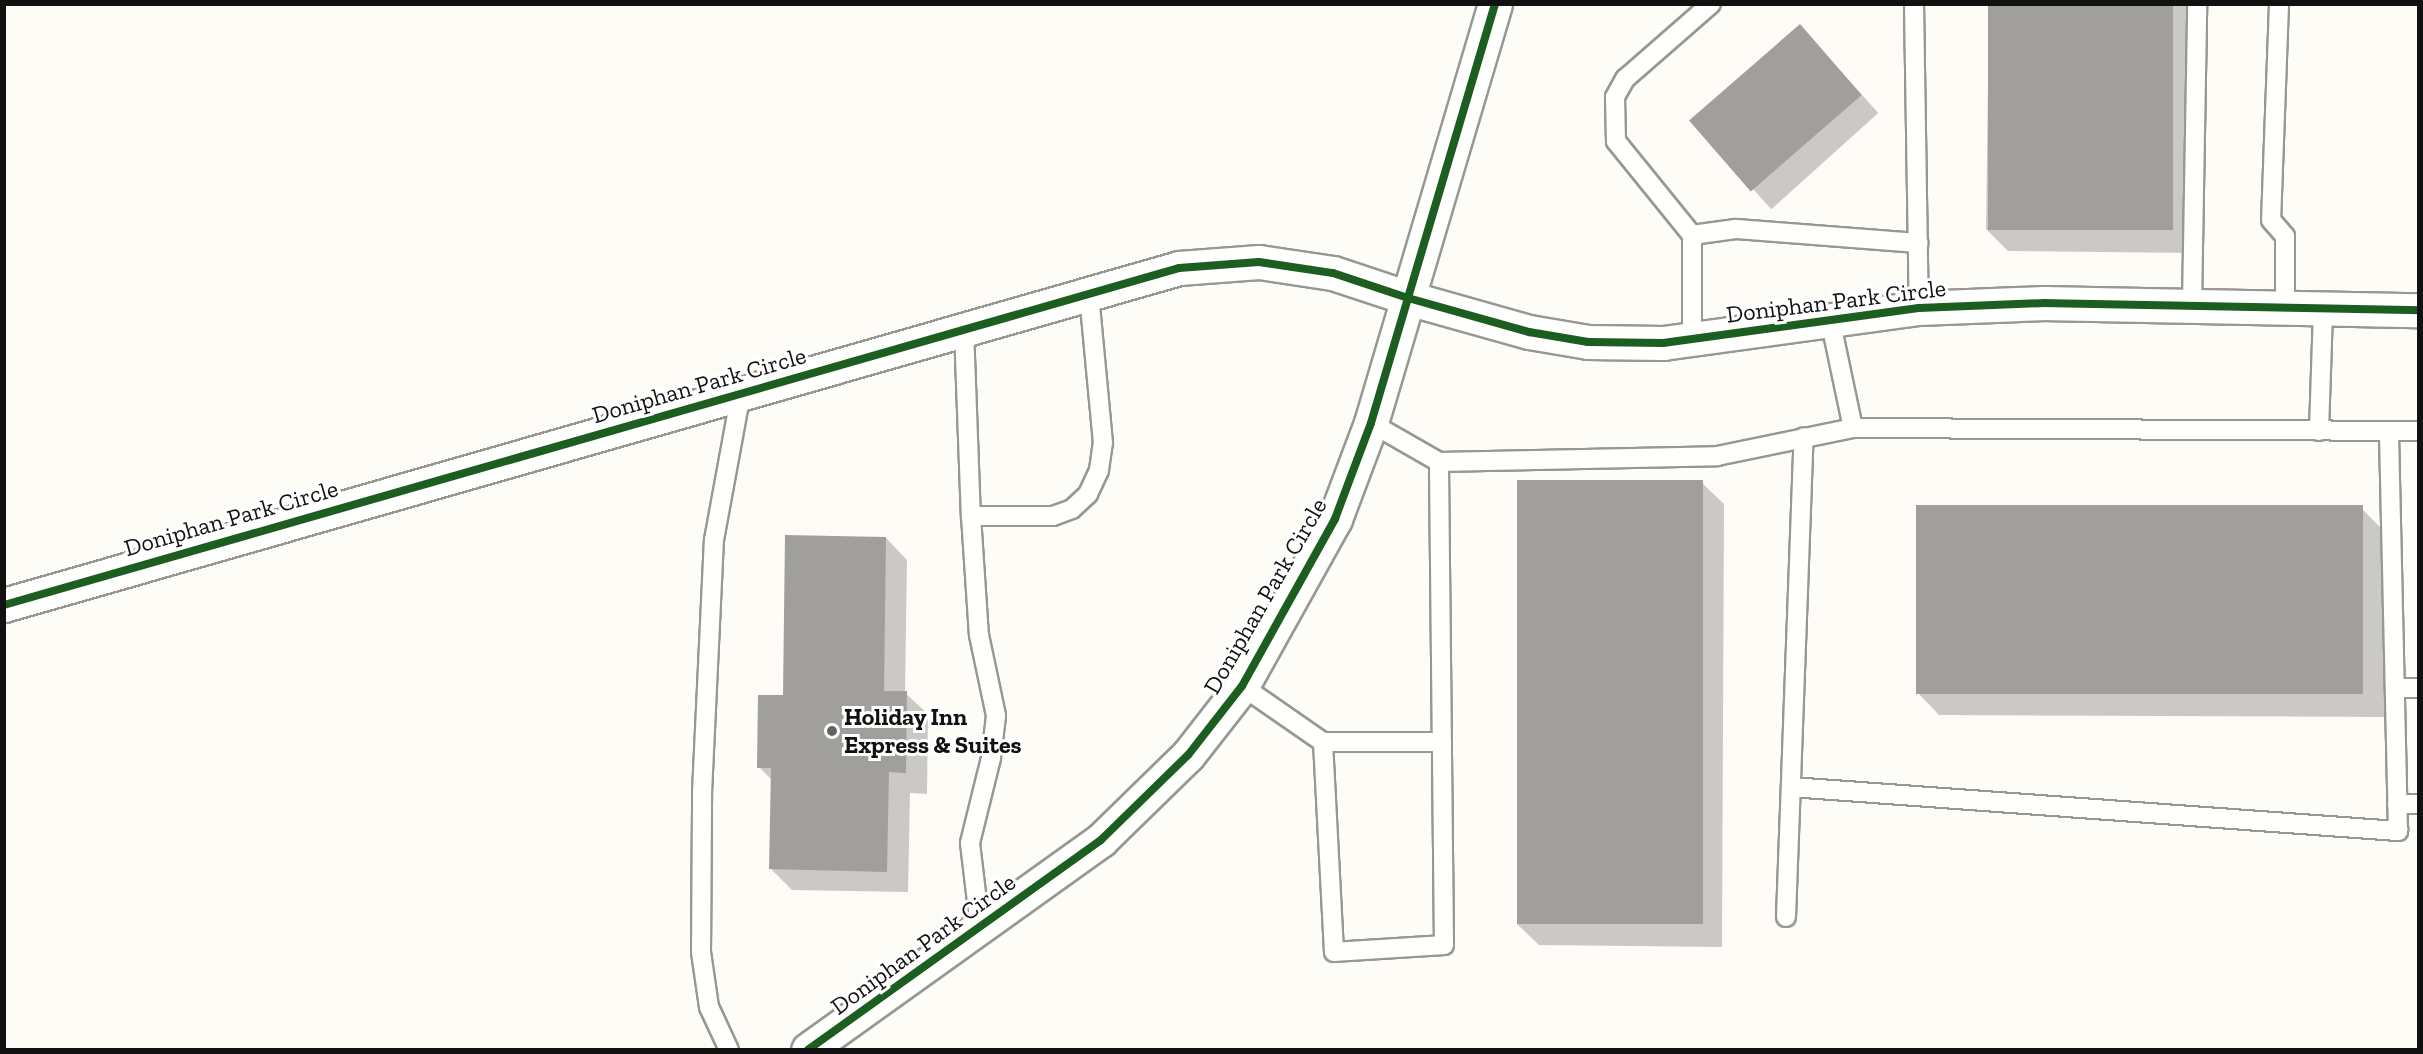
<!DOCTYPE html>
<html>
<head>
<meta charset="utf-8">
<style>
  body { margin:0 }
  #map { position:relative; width:2423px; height:1054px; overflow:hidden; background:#fdfcf7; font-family:"Zilla Slab",serif }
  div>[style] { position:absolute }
  .shadow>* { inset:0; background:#0003; transform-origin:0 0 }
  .building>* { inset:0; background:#a19f9c; transform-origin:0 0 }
  .roads { filter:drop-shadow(2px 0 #979795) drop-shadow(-2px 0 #979795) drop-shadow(0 2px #979795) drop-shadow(0 -2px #979795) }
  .service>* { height:18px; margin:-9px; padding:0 9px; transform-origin:9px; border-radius:9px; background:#fffffe }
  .minor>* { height:33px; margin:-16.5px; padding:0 16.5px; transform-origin:16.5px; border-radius:16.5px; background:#fffffe }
  .cycleway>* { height:8px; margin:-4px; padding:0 4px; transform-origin:4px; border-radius:4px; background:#1b5e20 }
  .dots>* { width:16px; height:16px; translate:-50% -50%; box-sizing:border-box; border:3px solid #fff; border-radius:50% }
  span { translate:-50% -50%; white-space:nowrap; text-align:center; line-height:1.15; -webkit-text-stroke:6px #fff; paint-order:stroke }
  .street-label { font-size:24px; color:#111 }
  .poi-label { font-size:24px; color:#111; font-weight:700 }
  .left { translate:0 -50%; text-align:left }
  .frame { position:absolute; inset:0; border:6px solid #111; pointer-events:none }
</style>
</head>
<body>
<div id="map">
  <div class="shadow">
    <div style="clip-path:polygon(1989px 4px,2195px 4px,2193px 253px,2008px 251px,1986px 229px)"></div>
    <div style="left:1800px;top:26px;width:117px;height:144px;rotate:48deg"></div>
    <div style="clip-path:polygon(1702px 483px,1724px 504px,1722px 947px,1539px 945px,1517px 924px)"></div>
    <div style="clip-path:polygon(2362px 509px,2384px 531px,2384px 717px,1939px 715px,1918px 693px)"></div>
    <div style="clip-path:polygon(886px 538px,907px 560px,905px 693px,928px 714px,927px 794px,910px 793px,908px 892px,792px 890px,771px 869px,773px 781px,759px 767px,784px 697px)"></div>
  </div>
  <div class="building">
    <div style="left:1988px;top:4px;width:185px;height:226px"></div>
    <div style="left:1800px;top:24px;width:94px;height:147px;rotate:49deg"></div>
    <div style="left:1517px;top:480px;width:186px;height:444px"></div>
    <div style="left:1916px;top:505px;width:447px;height:189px"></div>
    <div style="clip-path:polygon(785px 535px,886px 537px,884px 691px,907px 691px,906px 773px,889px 772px,887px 872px,769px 869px,771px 768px,757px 768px,758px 695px,783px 695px)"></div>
  </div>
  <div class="roads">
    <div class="service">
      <div style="left:1914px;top:4px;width:304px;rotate:89.1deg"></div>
      <div style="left:2279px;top:4px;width:216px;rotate:92.1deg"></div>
      <div style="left:2271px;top:220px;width:21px;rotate:49deg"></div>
      <div style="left:2285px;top:236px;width:72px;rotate:90deg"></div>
      <div style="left:1692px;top:235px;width:121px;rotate:-129deg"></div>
      <div style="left:1616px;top:141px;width:44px;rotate:-91.3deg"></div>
      <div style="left:1615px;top:97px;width:21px;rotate:-61deg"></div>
      <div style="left:1625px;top:79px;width:114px;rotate:-41.1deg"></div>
      <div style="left:2192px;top:305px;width:301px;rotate:-89deg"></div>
      <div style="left:1830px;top:319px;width:111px;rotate:78.1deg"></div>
      <div style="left:964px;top:329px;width:187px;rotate:87.9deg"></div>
      <div style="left:971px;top:516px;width:82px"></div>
      <div style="left:1053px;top:516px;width:20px;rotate:-20deg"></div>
      <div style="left:1072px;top:509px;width:22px;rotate:-43deg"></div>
      <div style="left:1088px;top:494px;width:26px;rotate:-65deg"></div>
      <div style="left:1099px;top:470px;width:27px;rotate:-82deg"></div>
      <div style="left:1103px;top:443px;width:150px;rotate:-95.4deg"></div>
      <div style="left:1692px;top:339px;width:104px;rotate:-90deg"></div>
      <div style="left:1692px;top:235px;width:44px;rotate:-7.8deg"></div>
      <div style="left:1736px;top:229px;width:183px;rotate:4.4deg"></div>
      <div style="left:1371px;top:423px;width:78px;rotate:29.8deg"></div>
      <div style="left:1439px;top:462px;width:278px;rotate:-1.2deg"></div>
      <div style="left:1717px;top:456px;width:139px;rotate:-11.6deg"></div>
      <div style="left:1853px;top:428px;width:565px;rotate:0.3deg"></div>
      <div style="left:2319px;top:431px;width:123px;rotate:-88.1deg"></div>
      <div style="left:971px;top:516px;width:119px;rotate:86.2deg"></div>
      <div style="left:979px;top:635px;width:83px;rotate:78.1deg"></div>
      <div style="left:996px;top:716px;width:42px;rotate:96.8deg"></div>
      <div style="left:991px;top:758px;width:88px;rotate:103.9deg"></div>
      <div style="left:970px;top:843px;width:85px;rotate:83.2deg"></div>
      <div style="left:1242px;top:686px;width:98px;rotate:34.7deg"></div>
      <div style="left:1323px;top:742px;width:119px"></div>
      <div style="left:2395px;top:688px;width:23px"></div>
      <div style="left:1323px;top:742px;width:210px;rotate:87deg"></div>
      <div style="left:1334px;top:952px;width:110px;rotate:-3.6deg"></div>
      <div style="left:1444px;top:945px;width:483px;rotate:-90.6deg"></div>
      <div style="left:1791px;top:787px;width:609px;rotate:4.15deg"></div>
      <div style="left:2398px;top:831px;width:400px;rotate:-91.3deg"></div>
      <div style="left:2397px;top:804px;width:21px"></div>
      <div style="left:1786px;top:917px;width:480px;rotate:-87.9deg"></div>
      <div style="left:729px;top:1050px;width:47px;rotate:-114.9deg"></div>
      <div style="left:709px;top:1007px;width:56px;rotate:-98.3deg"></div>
      <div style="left:701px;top:952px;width:159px;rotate:-89.6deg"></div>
      <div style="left:702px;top:793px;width:253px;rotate:-87.3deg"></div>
      <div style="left:714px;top:540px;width:149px;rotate:-79.6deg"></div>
    </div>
    <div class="minor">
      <div style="left:1495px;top:4px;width:307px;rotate:106.5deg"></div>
      <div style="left:1408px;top:298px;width:126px;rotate:15.7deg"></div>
      <div style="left:1529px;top:332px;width:60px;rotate:9.6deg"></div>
      <div style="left:1588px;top:342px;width:75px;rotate:0.8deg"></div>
      <div style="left:1663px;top:343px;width:258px;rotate:-7.8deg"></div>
      <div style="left:1919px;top:308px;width:126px;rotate:-2.3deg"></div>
      <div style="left:2045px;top:303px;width:373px;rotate:1.1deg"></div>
      <div style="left:4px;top:605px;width:1222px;rotate:-16deg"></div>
      <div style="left:1179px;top:268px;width:80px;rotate:-4.3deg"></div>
      <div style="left:1259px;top:262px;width:75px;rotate:8.5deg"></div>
      <div style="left:1333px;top:273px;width:79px;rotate:18.4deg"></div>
      <div style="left:1408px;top:298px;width:130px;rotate:106.5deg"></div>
      <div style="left:1371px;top:423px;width:103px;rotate:110.6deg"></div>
      <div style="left:1335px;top:519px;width:191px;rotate:119.1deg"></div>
      <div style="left:1242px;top:686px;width:88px;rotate:128deg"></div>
      <div style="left:1188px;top:755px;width:122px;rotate:135.7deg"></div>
      <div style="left:1101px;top:840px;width:360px;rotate:144.4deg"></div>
    </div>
  </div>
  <div class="cycleway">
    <div style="left:1495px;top:4px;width:307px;rotate:106.5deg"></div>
    <div style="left:1408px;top:298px;width:126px;rotate:15.7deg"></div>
    <div style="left:1529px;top:332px;width:60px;rotate:9.6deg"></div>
    <div style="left:1588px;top:342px;width:75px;rotate:0.8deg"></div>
    <div style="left:1663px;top:343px;width:258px;rotate:-7.8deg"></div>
    <div style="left:1919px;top:308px;width:126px;rotate:-2.3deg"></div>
    <div style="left:2045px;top:303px;width:373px;rotate:1.1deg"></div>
    <div style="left:4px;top:605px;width:1222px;rotate:-16deg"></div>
    <div style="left:1179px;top:268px;width:80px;rotate:-4.3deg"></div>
    <div style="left:1259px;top:262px;width:75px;rotate:8.5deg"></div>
    <div style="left:1333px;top:273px;width:79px;rotate:18.4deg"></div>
    <div style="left:1408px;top:298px;width:130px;rotate:106.5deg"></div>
    <div style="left:1371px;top:423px;width:103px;rotate:110.6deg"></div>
    <div style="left:1335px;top:519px;width:191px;rotate:119.1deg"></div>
    <div style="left:1242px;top:686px;width:88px;rotate:128deg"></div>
    <div style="left:1188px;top:755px;width:122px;rotate:135.7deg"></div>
    <div style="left:1101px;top:840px;width:360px;rotate:144.4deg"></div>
  </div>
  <div class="dots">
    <div style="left:832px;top:731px;background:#646362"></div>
  </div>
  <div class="street-label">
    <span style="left:1836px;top:301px;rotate:-7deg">Doniphan Park Circle</span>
    <span style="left:699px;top:385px;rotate:-16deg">Doniphan Park Circle</span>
    <span style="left:231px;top:518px;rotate:-16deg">Doniphan Park Circle</span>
    <span style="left:1265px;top:596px;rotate:-60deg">Doniphan Park Circle</span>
    <span style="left:923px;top:944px;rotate:-36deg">Doniphan Park Circle</span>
  </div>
  <div class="poi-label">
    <span class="left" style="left:844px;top:731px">Holiday Inn<br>Express &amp; Suites</span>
  </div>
  <div class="frame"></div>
</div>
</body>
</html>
